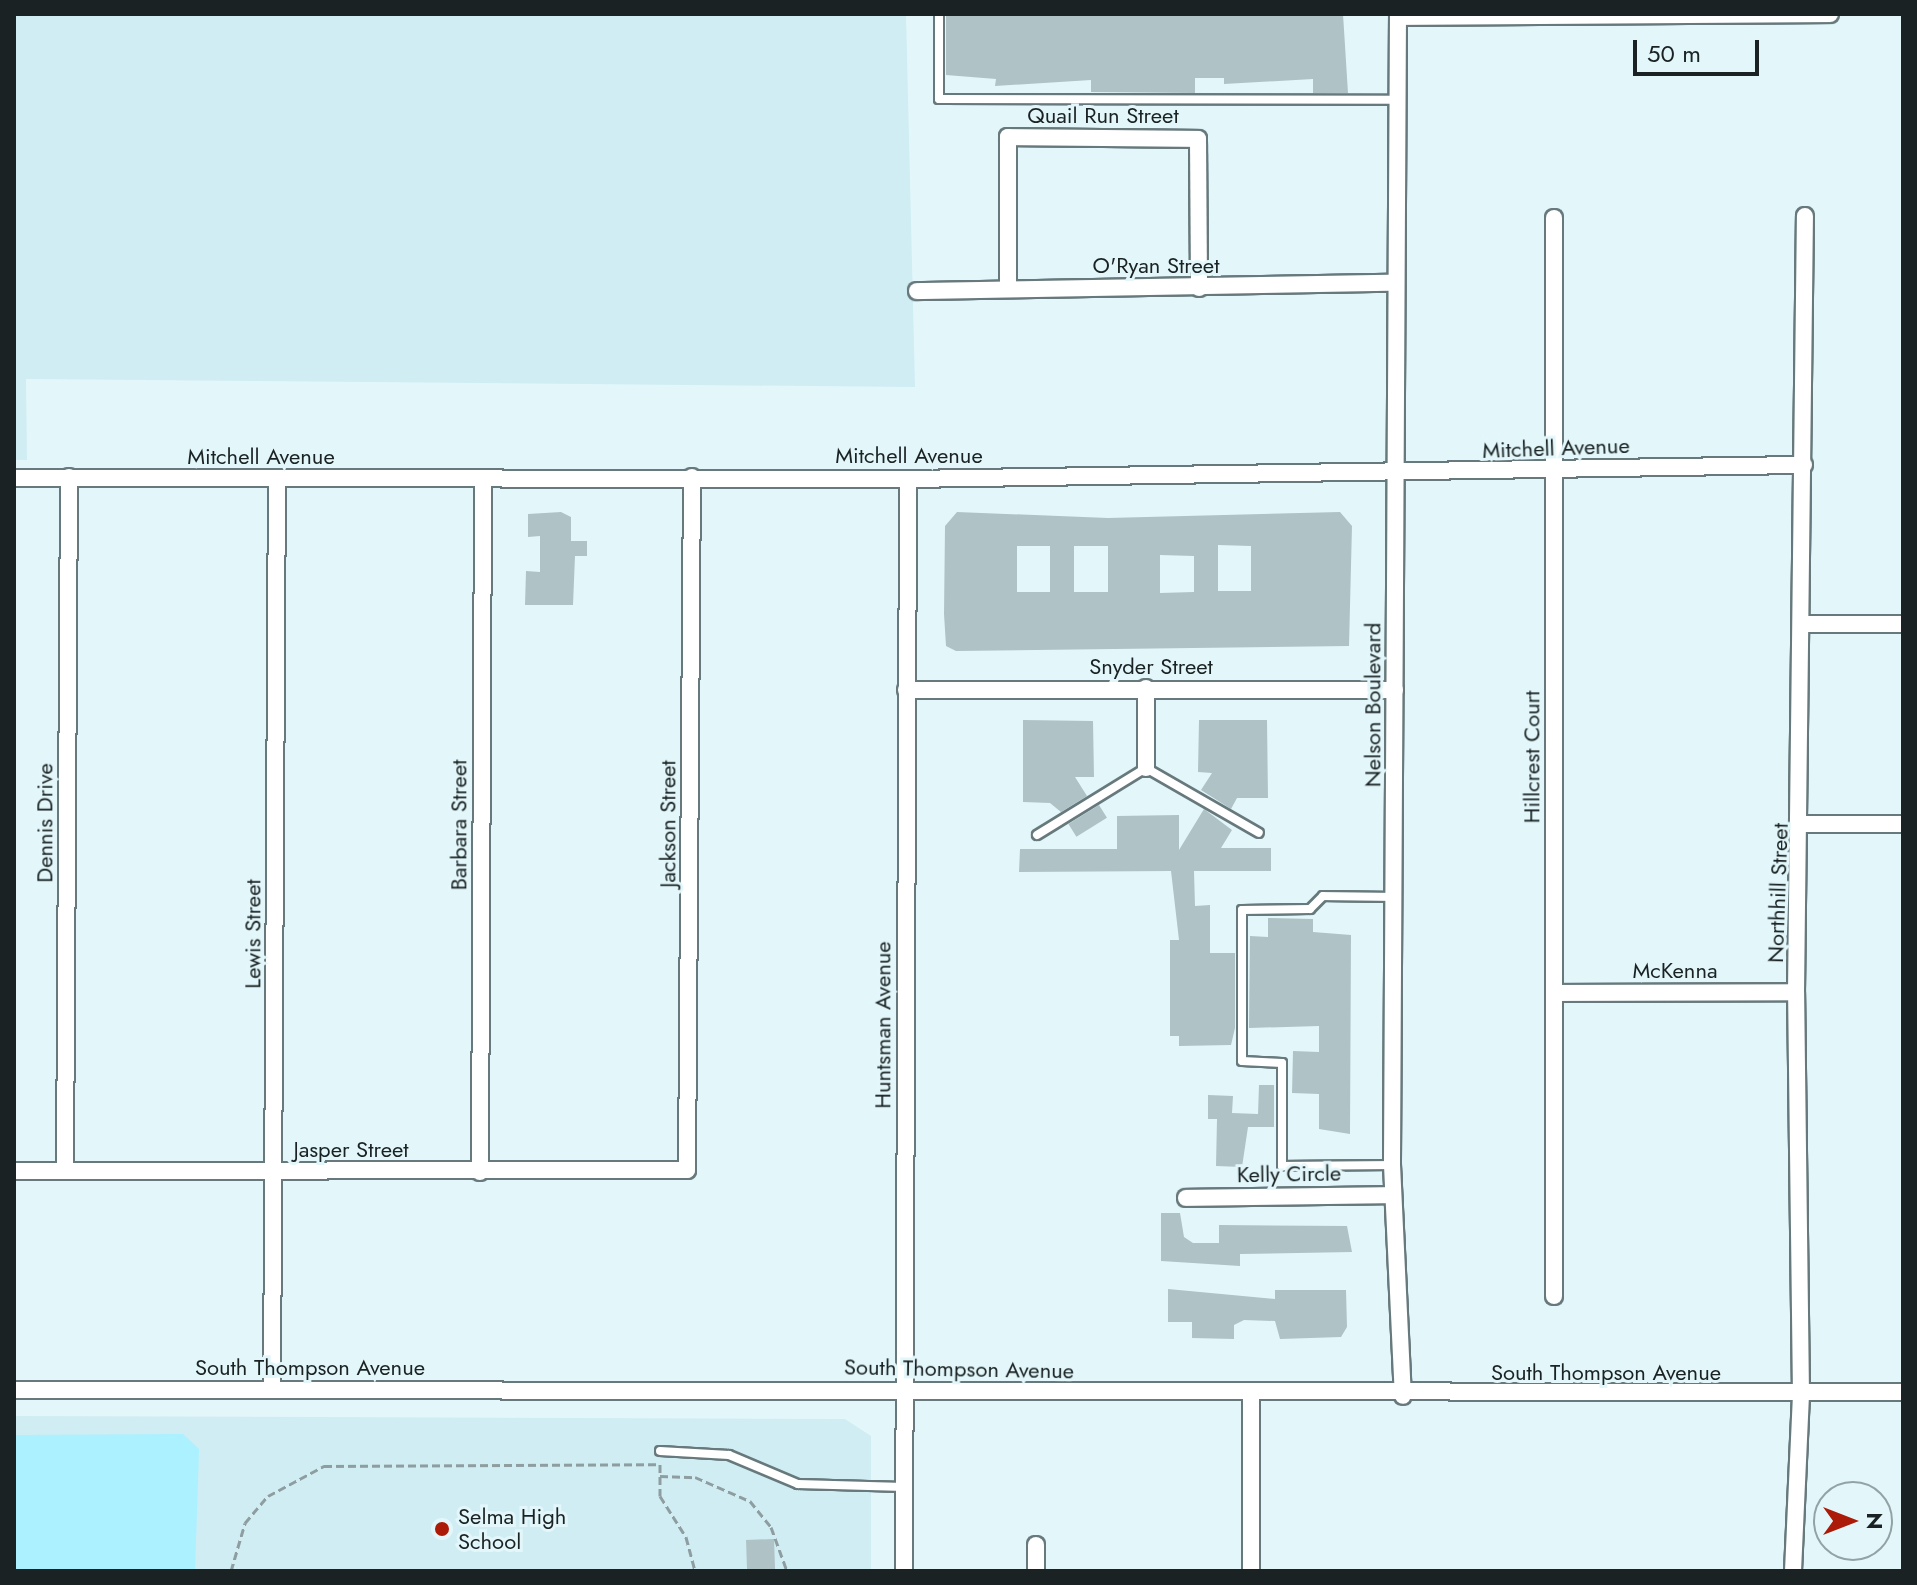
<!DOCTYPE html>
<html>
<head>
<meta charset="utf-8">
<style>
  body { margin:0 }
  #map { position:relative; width:1917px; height:1585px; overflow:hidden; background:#e3f7fb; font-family:Jost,sans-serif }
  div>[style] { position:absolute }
  .built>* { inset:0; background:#cfedf3 }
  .green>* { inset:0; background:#abf1ff }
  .building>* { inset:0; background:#afc2c6; transform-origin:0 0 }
  .path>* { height:3px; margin-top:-1.5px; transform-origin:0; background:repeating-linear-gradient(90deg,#8e9da0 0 8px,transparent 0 12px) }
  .roads { filter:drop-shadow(2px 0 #67797c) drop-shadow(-2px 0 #67797c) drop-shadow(0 2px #67797c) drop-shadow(0 -2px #67797c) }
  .lane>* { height:8px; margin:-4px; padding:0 4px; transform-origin:4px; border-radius:4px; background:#fff }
  .street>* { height:16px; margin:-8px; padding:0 8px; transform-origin:8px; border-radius:8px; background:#fff }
  .dots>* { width:22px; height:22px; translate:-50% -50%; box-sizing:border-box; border:4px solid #e3f7fb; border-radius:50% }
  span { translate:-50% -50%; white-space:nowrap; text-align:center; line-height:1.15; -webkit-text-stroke:6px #e3f7fb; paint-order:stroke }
  .street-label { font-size:22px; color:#1a2223 }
  .poi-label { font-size:22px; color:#1a2223 }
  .left { translate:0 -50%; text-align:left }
  .frame { position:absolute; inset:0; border:16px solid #1a2223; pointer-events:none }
  .north { position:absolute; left:1813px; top:1481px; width:80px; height:80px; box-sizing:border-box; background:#e3f7fb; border:2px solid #93a2a5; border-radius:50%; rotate:90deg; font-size:22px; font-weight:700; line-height:32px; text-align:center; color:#1a2223 }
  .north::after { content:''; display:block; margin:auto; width:28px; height:36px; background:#ab1b07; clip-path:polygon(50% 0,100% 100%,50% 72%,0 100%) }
  .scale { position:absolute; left:1633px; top:40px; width:126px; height:36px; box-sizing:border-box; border:4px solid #1a2223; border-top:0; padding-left:10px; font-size:24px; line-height:28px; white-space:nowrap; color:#1a2223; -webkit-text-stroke:6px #e3f7fb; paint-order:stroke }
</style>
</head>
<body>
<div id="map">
  <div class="built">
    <div style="clip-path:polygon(14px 14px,906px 14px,915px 387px,26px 379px,27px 460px,14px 460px)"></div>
    <div style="clip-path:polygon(14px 1416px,845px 1419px,871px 1436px,871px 1571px,14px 1571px)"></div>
  </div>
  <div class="green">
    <div style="clip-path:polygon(183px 1434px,199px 1449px,195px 1571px,14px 1571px,14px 1435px)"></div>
  </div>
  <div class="building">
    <div style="clip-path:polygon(946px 14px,1343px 14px,1348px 93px,1313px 93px,1313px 79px,1224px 84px,1224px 78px,1195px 78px,1195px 93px,1091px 92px,1091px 80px,995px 86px,996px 79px,946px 75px)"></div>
    <div style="clip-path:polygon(561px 512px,571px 517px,571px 541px,587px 541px,587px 556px,575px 556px,573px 605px,525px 605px,526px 571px,540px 572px,540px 536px,528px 537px,528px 514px)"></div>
    <div style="clip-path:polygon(evenodd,957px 512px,1108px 518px,1340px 512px,1352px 526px,1349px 646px,956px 651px,946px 646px,944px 614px,945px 526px,957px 512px,1218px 545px,1251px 546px,1251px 591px,1218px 591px,1218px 545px,957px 512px,1017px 546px,1050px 546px,1050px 592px,1017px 592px,1017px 546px,957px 512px,1074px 546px,1108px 546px,1108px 592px,1074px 592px,1074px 546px,957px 512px,1160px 555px,1194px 556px,1194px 592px,1160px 593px,1160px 555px)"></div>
    <div style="clip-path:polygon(1023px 720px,1093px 721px,1094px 777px,1075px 777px,1087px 796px,1061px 812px,1050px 803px,1023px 802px)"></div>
    <div style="clip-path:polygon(1199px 720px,1267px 720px,1268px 798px,1237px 798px,1231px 809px,1201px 790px,1212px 773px,1198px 772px)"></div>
    <div style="left:1099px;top:805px;width:15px;height:36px;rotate:58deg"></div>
    <div style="clip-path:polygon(1204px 809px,1232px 830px,1221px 848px,1271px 848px,1271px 871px,1194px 871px,1195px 906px,1210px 905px,1210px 953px,1235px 953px,1235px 1028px,1231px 1045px,1179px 1046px,1179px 1036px,1170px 1036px,1170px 940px,1179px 940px,1171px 871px,1019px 872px,1020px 849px,1117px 849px,1117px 816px,1179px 815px,1179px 850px)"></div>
    <div style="clip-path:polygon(1268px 918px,1313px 919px,1313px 932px,1351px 935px,1350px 1134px,1319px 1129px,1319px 1094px,1292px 1093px,1293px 1051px,1319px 1052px,1319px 1026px,1249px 1028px,1250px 936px,1268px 937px)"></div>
    <div style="clip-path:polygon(1259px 1085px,1274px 1085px,1274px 1127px,1248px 1127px,1242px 1167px,1216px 1166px,1217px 1119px,1208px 1119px,1208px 1095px,1233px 1096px,1232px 1113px,1258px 1114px)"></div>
    <div style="clip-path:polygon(1161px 1213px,1180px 1213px,1184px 1237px,1193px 1243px,1219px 1243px,1219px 1225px,1347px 1226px,1352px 1252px,1240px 1254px,1240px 1266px,1161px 1261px)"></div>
    <div style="clip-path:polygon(1168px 1289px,1275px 1299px,1275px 1290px,1346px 1290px,1347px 1327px,1341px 1337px,1280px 1339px,1275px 1321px,1244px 1320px,1234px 1325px,1234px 1339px,1192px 1338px,1192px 1322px,1168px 1322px)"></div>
    <div style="left:774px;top:1539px;width:32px;height:28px;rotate:88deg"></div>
  </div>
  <div class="path">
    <div style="left:660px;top:1464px;width:32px;rotate:90deg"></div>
    <div style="left:660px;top:1496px;width:49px;rotate:57.6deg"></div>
    <div style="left:686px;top:1537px;width:35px;rotate:75deg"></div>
    <div style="left:660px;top:1476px;width:35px;rotate:2deg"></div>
    <div style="left:695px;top:1477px;width:60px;rotate:23.6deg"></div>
    <div style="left:750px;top:1501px;width:33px;rotate:51deg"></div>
    <div style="left:771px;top:1527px;width:47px;rotate:70deg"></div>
    <div style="left:231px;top:1571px;width:50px;rotate:-73.7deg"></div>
    <div style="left:245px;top:1523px;width:35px;rotate:-50deg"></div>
    <div style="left:268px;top:1496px;width:64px;rotate:-28.2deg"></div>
    <div style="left:324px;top:1466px;width:332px;rotate:-0.3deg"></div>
    <div style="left:821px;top:1571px;width:3px"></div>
  </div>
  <div class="roads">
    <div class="lane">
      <div style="left:939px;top:14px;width:85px;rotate:90deg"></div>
      <div style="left:939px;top:99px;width:458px;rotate:0.1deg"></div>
      <div style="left:1037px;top:835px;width:128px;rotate:-31.6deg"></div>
      <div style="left:1146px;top:768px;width:130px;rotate:29.9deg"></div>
      <div style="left:1391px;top:1165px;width:109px;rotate:179.5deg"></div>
      <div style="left:1282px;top:1166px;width:103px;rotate:-90deg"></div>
      <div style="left:1282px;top:1063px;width:40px;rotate:-177.1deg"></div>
      <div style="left:1242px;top:1061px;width:151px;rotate:-90deg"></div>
      <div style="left:1242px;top:910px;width:68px;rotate:-0.8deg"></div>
      <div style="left:1310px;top:909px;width:18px;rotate:-45deg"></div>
      <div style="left:1323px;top:896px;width:71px;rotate:0.8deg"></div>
      <div style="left:660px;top:1451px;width:69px;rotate:3.3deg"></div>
      <div style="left:729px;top:1455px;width:75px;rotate:22.8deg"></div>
      <div style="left:798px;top:1484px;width:106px;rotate:1.6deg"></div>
    </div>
    <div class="street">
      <div style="left:1398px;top:14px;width:1151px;rotate:90.3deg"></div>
      <div style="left:1392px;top:1165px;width:231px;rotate:87.3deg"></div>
      <div style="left:1398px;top:17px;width:432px;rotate:-0.4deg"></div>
      <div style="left:1554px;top:218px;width:1078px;rotate:90deg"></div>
      <div style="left:1008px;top:289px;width:152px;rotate:-90deg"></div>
      <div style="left:1008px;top:137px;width:190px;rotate:0.6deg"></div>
      <div style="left:1198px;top:139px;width:149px;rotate:89.6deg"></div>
      <div style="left:917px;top:291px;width:478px;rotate:-1deg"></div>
      <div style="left:14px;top:478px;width:894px;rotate:0.06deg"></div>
      <div style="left:908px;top:479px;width:896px;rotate:-0.9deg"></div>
      <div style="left:1804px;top:624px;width:99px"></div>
      <div style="left:906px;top:690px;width:489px"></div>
      <div style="left:1146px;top:768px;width:80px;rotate:-90deg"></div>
      <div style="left:1803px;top:824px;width:100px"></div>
      <div style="left:1554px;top:993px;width:242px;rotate:-0.2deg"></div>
      <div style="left:65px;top:1170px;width:693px;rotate:-89.67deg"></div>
      <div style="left:14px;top:1171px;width:673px;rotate:-0.09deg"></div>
      <div style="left:687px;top:1170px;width:693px;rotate:-89.59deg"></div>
      <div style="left:480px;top:1172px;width:693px;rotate:-89.75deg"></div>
      <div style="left:1186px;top:1198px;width:207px;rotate:-0.8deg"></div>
      <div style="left:14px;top:1390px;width:1889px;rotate:0.06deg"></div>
      <div style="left:272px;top:1390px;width:911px;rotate:-89.69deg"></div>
      <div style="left:1251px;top:1396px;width:175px;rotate:90deg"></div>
      <div style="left:904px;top:1571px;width:1092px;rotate:-89.79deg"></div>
      <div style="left:1036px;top:1571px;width:26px;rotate:-90deg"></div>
      <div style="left:1793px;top:1571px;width:176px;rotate:-87.4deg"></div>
      <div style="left:1801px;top:1395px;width:403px;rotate:-90.7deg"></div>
      <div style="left:1796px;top:992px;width:776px;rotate:-89.34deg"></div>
    </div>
  </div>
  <div class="dots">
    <div style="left:442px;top:1529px;background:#ab1b07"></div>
  </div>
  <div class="street-label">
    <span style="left:1103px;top:116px">Quail Run Street</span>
    <span style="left:1156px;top:266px">O'Ryan Street</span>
    <span style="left:1556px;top:448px;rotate:-2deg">Mitchell Avenue</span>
    <span style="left:909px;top:456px">Mitchell Avenue</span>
    <span style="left:261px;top:457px">Mitchell Avenue</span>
    <span style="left:1151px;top:667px">Snyder Street</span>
    <span style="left:1373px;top:705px;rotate:-90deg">Nelson Boulevard</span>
    <span style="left:1532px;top:757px;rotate:-90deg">Hillcrest Court</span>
    <span style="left:45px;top:823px;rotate:-90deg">Dennis Drive</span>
    <span style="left:668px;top:824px;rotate:-90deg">Jackson Street</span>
    <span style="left:459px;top:825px;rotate:-90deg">Barbara Street</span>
    <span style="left:1778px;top:893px;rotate:-88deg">Northhill Street</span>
    <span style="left:253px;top:934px;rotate:-90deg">Lewis Street</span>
    <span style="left:1675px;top:971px">McKenna</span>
    <span style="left:883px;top:1025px;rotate:-90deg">Huntsman Avenue</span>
    <span style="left:351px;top:1150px">Jasper Street</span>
    <span style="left:1289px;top:1174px;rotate:-1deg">Kelly Circle</span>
    <span style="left:310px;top:1368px">South Thompson Avenue</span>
    <span style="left:959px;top:1369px;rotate:1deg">South Thompson Avenue</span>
    <span style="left:1606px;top:1373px">South Thompson Avenue</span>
  </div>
  <div class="poi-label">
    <span class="left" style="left:458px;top:1529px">Selma High<br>School</span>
  </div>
  <div class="frame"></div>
  <div class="north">N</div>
  <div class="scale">50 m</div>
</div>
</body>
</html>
